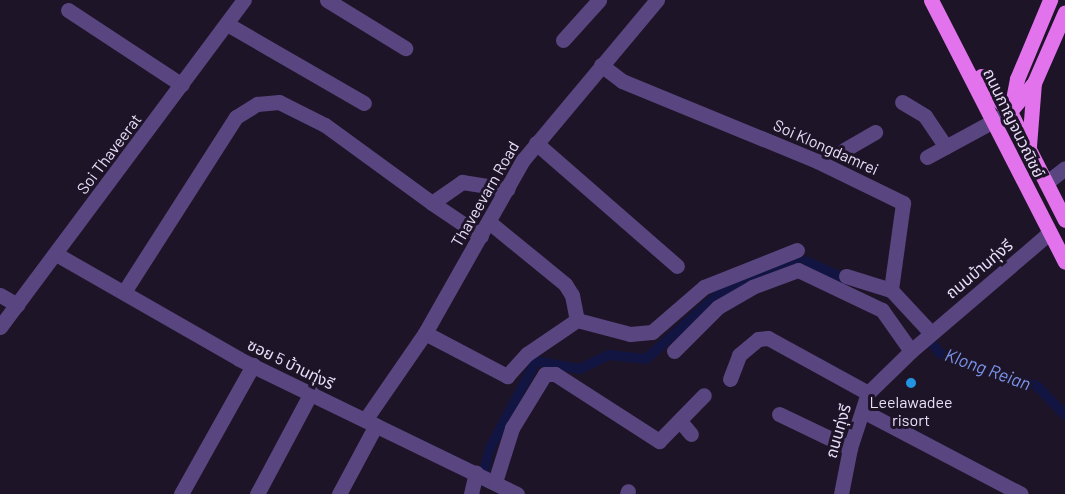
<!DOCTYPE html>
<html>
<head>
<meta charset="utf-8">
<style>
  body { margin:0 }
  #map { position:relative; width:1065px; height:494px; overflow:hidden; background:#1d1427; font-family:Barlow,"Noto Sans Thai",sans-serif }
  div>[style] { position:absolute }
  .canal>* { height:10px; margin:-5px; padding:0 5px; transform-origin:5px; border-radius:5px; background:#121541 }
  .minor>* { height:15px; margin:-7.5px; padding:0 7.5px; transform-origin:7.5px; border-radius:7.5px; background:#59457f }
  .major>* { height:15px; margin:-7.5px; padding:0 7.5px; transform-origin:7.5px; border-radius:7.5px; background:#e373ec }
  .dots>* { width:16px; height:16px; translate:-50% -50%; box-sizing:border-box; border:3px solid #1d1427; border-radius:50% }
  span { translate:-50% -50%; white-space:nowrap; text-align:center; line-height:1.15; -webkit-text-stroke:6px #1d1427; paint-order:stroke }
  .street-label { font-size:16px; color:#eadefa }
  .poi-label { font-size:16px; color:#eadefa }
  .water-label { font-size:18px; color:#7a94ed; font-style:italic }
</style>
</head>
<body>
<div id="map">
  <div class="canal">
    <div style="left:924px;top:334px;width:26px;rotate:50deg"></div>
    <div style="left:941px;top:354px;width:101px;rotate:18.4deg"></div>
    <div style="left:1037px;top:386px;width:40px;rotate:46deg"></div>
    <div style="left:481px;top:482px;width:35px;rotate:-75deg"></div>
    <div style="left:490px;top:448px;width:98px;rotate:-62.1deg"></div>
    <div style="left:536px;top:361px;width:45px;rotate:10.3deg"></div>
    <div style="left:580px;top:369px;width:32px;rotate:-26deg"></div>
    <div style="left:609px;top:355px;width:37px;rotate:6deg"></div>
    <div style="left:646px;top:359px;width:101px;rotate:-41.8deg"></div>
    <div style="left:721px;top:292px;width:78px;rotate:-23.3deg"></div>
    <div style="left:793px;top:261px;width:15px;rotate:4deg"></div>
    <div style="left:808px;top:262px;width:46px;rotate:24.3deg"></div>
  </div>
  <div class="minor">
    <div style="left:327px;top:0;width:92px;rotate:31.6deg"></div>
    <div style="left:68px;top:10px;width:136px;rotate:33.3deg"></div>
    <div style="left:227px;top:24px;width:158px;rotate:30deg"></div>
    <div style="left:563px;top:40px;width:54px;rotate:-48deg"></div>
    <div style="left:601px;top:65px;width:26px;rotate:37deg"></div>
    <div style="left:622px;top:81px;width:211px;rotate:22.3deg"></div>
    <div style="left:817px;top:161px;width:96px;rotate:26deg"></div>
    <div style="left:903px;top:203px;width:88px;rotate:97.9deg"></div>
    <div style="left:891px;top:290px;width:59px;rotate:47.1deg"></div>
    <div style="left:902px;top:102px;width:27px;rotate:31deg"></div>
    <div style="left:925px;top:116px;width:37px;rotate:56deg"></div>
    <div style="left:536px;top:143px;width:187px;rotate:41.1deg"></div>
    <div style="left:844px;top:150px;width:36px;rotate:-30deg"></div>
    <div style="left:927px;top:157px;width:94px;rotate:-28.5deg"></div>
    <div style="left:1046px;top:183px;width:24px;rotate:-38deg"></div>
    <div style="left:432px;top:203px;width:59px;rotate:34deg"></div>
    <div style="left:489px;top:222px;width:98px;rotate:39.2deg"></div>
    <div style="left:565px;top:284px;width:13px;rotate:58deg"></div>
    <div style="left:572px;top:295px;width:25px;rotate:79deg"></div>
    <div style="left:56px;top:254px;width:211px;rotate:29.8deg"></div>
    <div style="left:239px;top:359px;width:309px;rotate:25.9deg"></div>
    <div style="left:846px;top:276px;width:47px;rotate:17.3deg"></div>
    <div style="left:124px;top:292px;width:208px;rotate:-57.4deg"></div>
    <div style="left:236px;top:117px;width:25px;rotate:-32deg"></div>
    <div style="left:257px;top:104px;width:22px;rotate:-5deg"></div>
    <div style="left:279px;top:102px;width:51px;rotate:26.6deg"></div>
    <div style="left:325px;top:125px;width:132px;rotate:36.1deg"></div>
    <div style="left:432px;top:203px;width:37px;rotate:-35deg"></div>
    <div style="left:462px;top:182px;width:46px;rotate:8.8deg"></div>
    <div style="left:0;top:295px;width:20px;rotate:30deg"></div>
    <div style="left:0;top:327px;width:408px;rotate:-53.3deg"></div>
    <div style="left:425px;top:333px;width:93px;rotate:27.7deg"></div>
    <div style="left:507px;top:376px;width:30px;rotate:-48deg"></div>
    <div style="left:527px;top:354px;width:60px;rotate:-34.2deg"></div>
    <div style="left:577px;top:320px;width:55px;rotate:14.8deg"></div>
    <div style="left:630px;top:334px;width:22px;rotate:-5deg"></div>
    <div style="left:652px;top:332px;width:69px;rotate:-40.9deg"></div>
    <div style="left:704px;top:287px;width:100px;rotate:-21.7deg"></div>
    <div style="left:674px;top:351px;width:62px;rotate:-45deg"></div>
    <div style="left:718px;top:307px;width:39px;rotate:-30deg"></div>
    <div style="left:752px;top:287px;width:49px;rotate:-20.3deg"></div>
    <div style="left:798px;top:270px;width:93px;rotate:25.5deg"></div>
    <div style="left:882px;top:310px;width:50px;rotate:54.7deg"></div>
    <div style="left:730px;top:379px;width:26px;rotate:-69deg"></div>
    <div style="left:739px;top:355px;width:25px;rotate:-40deg"></div>
    <div style="left:758px;top:339px;width:10px;rotate:-6deg"></div>
    <div style="left:768px;top:338px;width:114px;rotate:28.8deg"></div>
    <div style="left:863px;top:411px;width:178px;rotate:27.7deg"></div>
    <div style="left:779px;top:414px;width:79px;rotate:25.6deg"></div>
    <div style="left:365px;top:420px;width:106px;rotate:-55.4deg"></div>
    <div style="left:425px;top:333px;width:199px;rotate:-60.5deg"></div>
    <div style="left:523px;top:160px;width:209px;rotate:-50.1deg"></div>
    <div style="left:680px;top:421px;width:17px;rotate:50deg"></div>
    <div style="left:495px;top:482px;width:57px;rotate:-72.5deg"></div>
    <div style="left:512px;top:428px;width:63px;rotate:-58.6deg"></div>
    <div style="left:545px;top:374px;width:10px"></div>
    <div style="left:555px;top:374px;width:124px;rotate:32.8deg"></div>
    <div style="left:659px;top:441px;width:64px;rotate:-45.6deg"></div>
    <div style="left:181px;top:494px;width:148px;rotate:-60.8deg"></div>
    <div style="left:257px;top:494px;width:115px;rotate:-61.9deg"></div>
    <div style="left:339px;top:494px;width:78px;rotate:-61.8deg"></div>
    <div style="left:471px;top:494px;width:22px;rotate:-77deg"></div>
    <div style="left:627px;top:494px;width:3px;rotate:-72deg"></div>
    <div style="left:841px;top:494px;width:47px;rotate:-78.9deg"></div>
    <div style="left:850px;top:448px;width:58px;rotate:-71.9deg"></div>
    <div style="left:868px;top:393px;width:60px;rotate:-44.3deg"></div>
    <div style="left:911px;top:351px;width:182px;rotate:-40.5deg"></div>
  </div>
  <div class="major">
    <div style="left:931px;top:0;width:294px;rotate:62.9deg"></div>
    <div style="left:981px;top:76px;width:14px;rotate:65deg"></div>
    <div style="left:987px;top:89px;width:33px;rotate:45deg"></div>
    <div style="left:1010px;top:112px;width:121px;rotate:63deg"></div>
    <div style="left:1012px;top:109px;width:34px;rotate:-50deg"></div>
    <div style="left:1034px;top:83px;width:77px;rotate:-66.4deg"></div>
    <div style="left:1009px;top:120px;width:42px;rotate:-79deg"></div>
    <div style="left:1017px;top:79px;width:86px;rotate:-67.3deg"></div>
    <div style="left:1029px;top:146px;width:63px;rotate:-85.5deg"></div>
  </div>
  <div class="dots">
    <div style="left:911px;top:383px;background:#2394e1"></div>
  </div>
  <div class="street-label">
    <span style="left:1014px;top:123px;rotate:64deg">ถนนกาญจนวณิชย์</span>
    <span style="left:826px;top:147px;rotate:24deg">Soi Klongdamrei</span>
    <span style="left:109px;top:154px;rotate:-53deg">Soi Thaveerat</span>
    <span style="left:485px;top:194px;rotate:-60deg">Thaveevarn Road</span>
    <span style="left:979px;top:269px;rotate:-40deg">ถนนบ้านทุ่งรี</span>
    <span style="left:291px;top:364px;rotate:26deg">ซอย 5 บ้านทุ่งรี</span>
    <span style="left:838px;top:431px;rotate:-74deg">ถนนทุ่งรี</span>
  </div>
  <div class="poi-label">
    <span style="left:911px;top:411px">Leelawadee<br>risort</span>
  </div>
  <div class="water-label">
    <span style="left:988px;top:369px;rotate:20deg">Klong Reian</span>
  </div>
</div>
</body>
</html>
